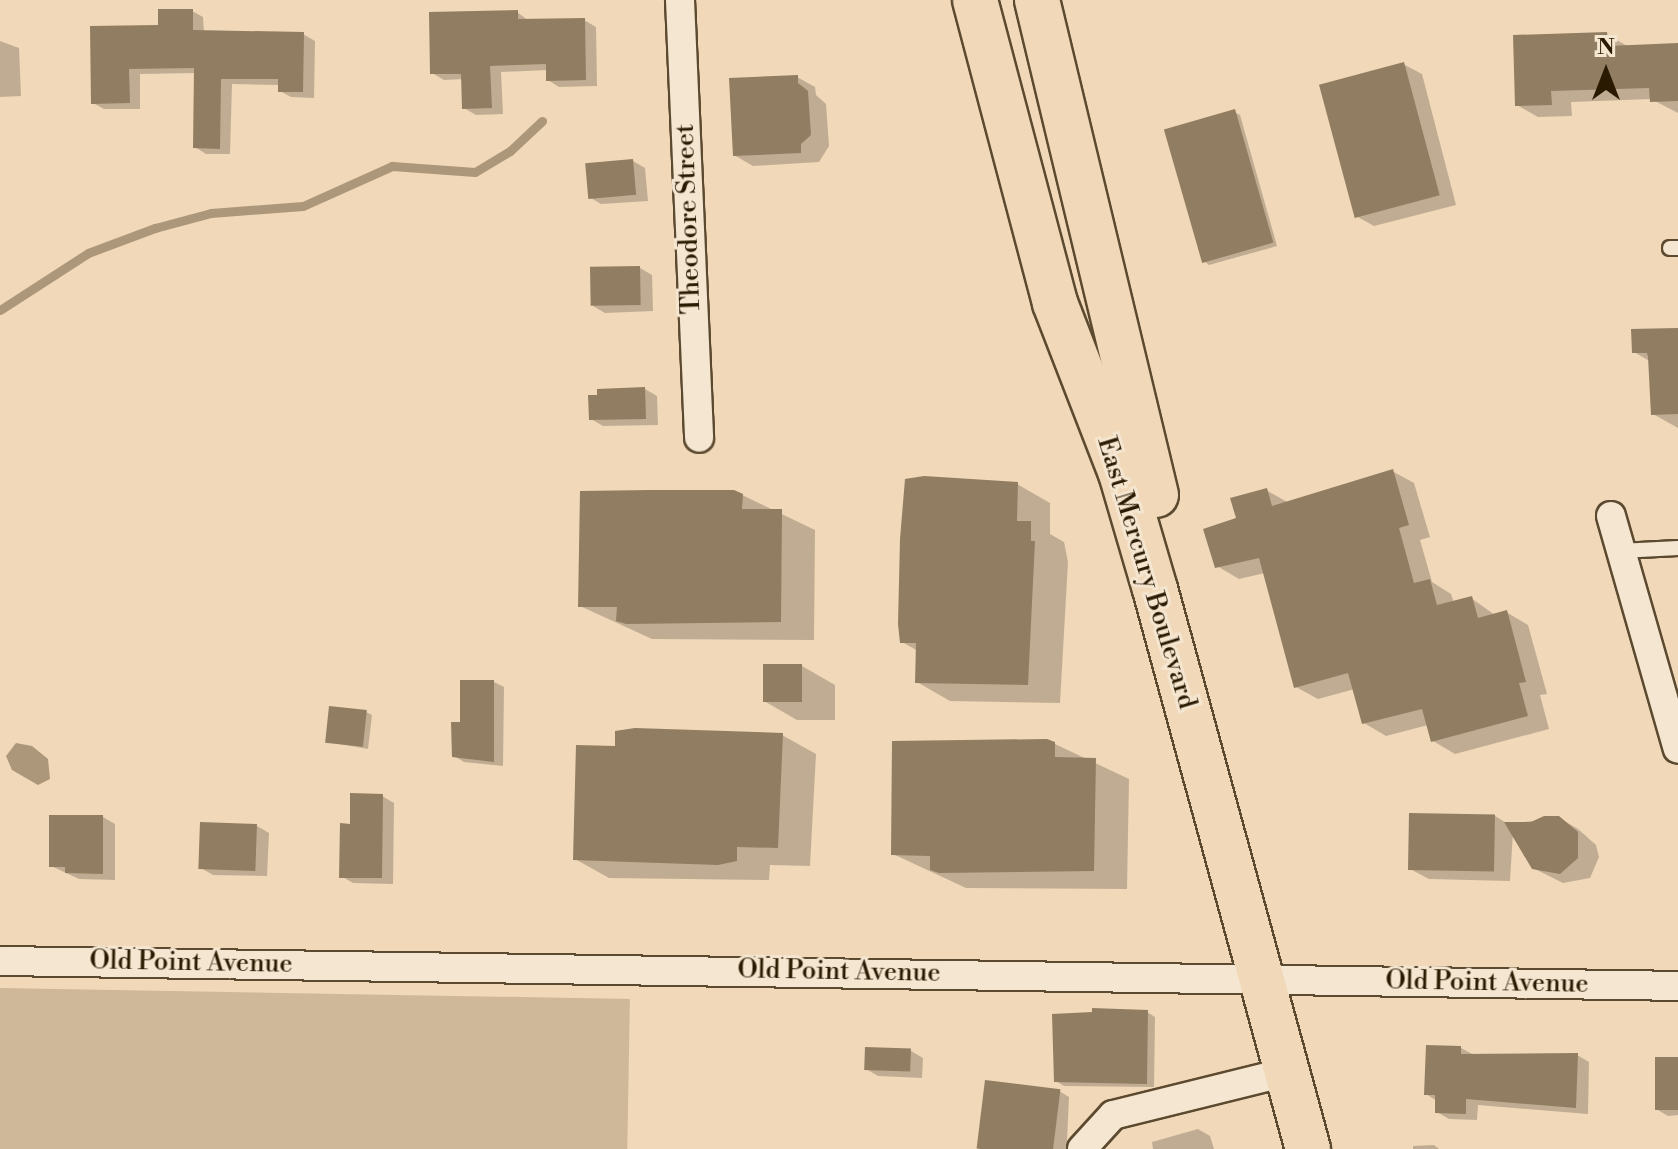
<!DOCTYPE html>
<html>
<head>
<meta charset="utf-8">
<style>
  body { margin:0 }
  #map { position:relative; width:1678px; height:1149px; overflow:hidden; background:#f0d8b8; font-family:"Libre Bodoni",serif }
  div>[style] { position:absolute }
  .green>* { inset:0; background:#ceb899; transform-origin:0 0 }
  .water>* { inset:0; background:#ad977a }
  .shadow>* { inset:0; background:#0003 }
  .stream>* { height:9px; margin:-4.5px; padding:0 4.5px; transform-origin:4.5px; border-radius:4.5px; background:#ad977a }
  .building>* { inset:0; background:#917d61; transform-origin:0 0 }
  .roads { filter:drop-shadow(2px 0 #5c4a30) drop-shadow(-2px 0 #5c4a30) drop-shadow(0 2px #5c4a30) drop-shadow(0 -2px #5c4a30) }
  .lane>* { height:14px; margin:-7px; padding:0 7px; transform-origin:7px; border-radius:7px; background:#f5e6d1 }
  .street>* { height:28px; margin:-14px; padding:0 14px; transform-origin:14px; border-radius:14px; background:#f5e6d1 }
  .primary>* { height:44px; margin:-22px; padding:0 22px; transform-origin:22px; border-radius:22px; background:#f0d8b8 }
  span { translate:-50% -50%; white-space:nowrap; text-align:center; line-height:1.15; -webkit-text-stroke:6px #f5e6d1; paint-order:stroke }
  .street-label { font-size:26px; color:#2a1a02 }
  .north { position:absolute; left:1566px; top:32px; width:80px; height:80px; -webkit-text-stroke:6px #f5e6d1; paint-order:stroke; rotate:0deg; font-size:22px; font-weight:700; line-height:32px; text-align:center; color:#2a1a02 }
  .north::after { content:''; display:block; margin:auto; width:28px; height:36px; background:#2a1a02; clip-path:polygon(50% 0,100% 100%,50% 72%,0 100%) }
</style>
</head>
<body>
<div id="map">
  <div class="green">
    <div style="left:0;top:988px;width:630px;height:161px;rotate:1deg"></div>
  </div>
  <div class="water">
    <div style="clip-path:polygon(16px 743px,32px 746px,48px 759px,50px 779px,38px 785px,12px 770px,6px 756px)"></div>
  </div>
  <div class="shadow">
    <div style="clip-path:polygon(192px 11px,203px 17px,204px 33px,303px 34px,315px 41px,314px 98px,291px 97px,280px 91px,280px 85px,232px 84px,230px 154px,206px 154px,195px 147px,196px 73px,140px 74px,140px 109px,104px 109px,93px 103px,160px 27px)"></div>
    <div style="clip-path:polygon(517px 12px,529px 21px,584px 20px,596px 27px,597px 86px,559px 87px,548px 80px,548px 70px,501px 72px,503px 114px,476px 115px,464px 108px,463px 79px,444px 80px,432px 73px)"></div>
    <div style="clip-path:polygon(1607px 34px,1627px 46px,1678px 45px,1678px 113px,1651px 99px,1571px 102px,1572px 116px,1538px 117px,1517px 105px)"></div>
    <div style="clip-path:polygon(0 41px,19px 48px,21px 96px,0 97px)"></div>
    <div style="clip-path:polygon(1403px 64px,1422px 74px,1456px 205px,1374px 226px,1356px 216px)"></div>
    <div style="clip-path:polygon(797px 77px,815px 87px,816px 95px,826px 104px,829px 146px,819px 162px,753px 166px,734px 155px)"></div>
    <div style="clip-path:polygon(1234px 112px,1240px 115px,1277px 246px,1209px 265px,1204px 261px)"></div>
    <div style="clip-path:polygon(633px 161px,645px 168px,648px 201px,601px 204px,589px 197px)"></div>
    <div style="clip-path:polygon(640px 268px,652px 275px,653px 311px,605px 313px,593px 306px)"></div>
    <div style="clip-path:polygon(1678px 329px,1678px 428px,1653px 414px,1651px 362px,1634px 352px)"></div>
    <div style="clip-path:polygon(645px 389px,657px 396px,658px 425px,603px 426px,591px 419px)"></div>
    <div style="clip-path:polygon(1392px 471px,1414px 483px,1430px 537px,1420px 540px,1432px 582px,1451px 594px,1454px 603px,1471px 598px,1495px 615px,1506px 612px,1528px 625px,1547px 694px,1540px 695px,1549px 729px,1455px 754px,1433px 741px,1428px 725px,1386px 736px,1364px 723px,1355px 689px,1318px 699px,1296px 687px,1265px 573px,1239px 579px,1217px 566px,1239px 520px,1266px 490px,1289px 503px)"></div>
    <div style="clip-path:polygon(1017px 484px,1050px 503px,1050px 534px,1064px 542px,1068px 562px,1060px 703px,950px 701px,917px 682px,918px 651px,902px 642px)"></div>
    <div style="clip-path:polygon(742px 495px,815px 530px,814px 640px,652px 639px,580px 606px)"></div>
    <div style="clip-path:polygon(802px 666px,835px 685px,835px 720px,797px 720px,764px 701px)"></div>
    <div style="clip-path:polygon(494px 682px,504px 687px,503px 766px,464px 762px,454px 756px,462px 724px)"></div>
    <div style="clip-path:polygon(366px 712px,372px 715px,368px 749px,328px 742px)"></div>
    <div style="clip-path:polygon(782px 735px,816px 754px,810px 866px,770px 865px,769px 880px,609px 878px,575px 859px,617px 748px)"></div>
    <div style="clip-path:polygon(1055px 744px,1129px 779px,1127px 889px,966px 888px,893px 854px)"></div>
    <div style="clip-path:polygon(382px 796px,394px 803px,393px 884px,353px 883px,341px 876px,352px 826px)"></div>
    <div style="clip-path:polygon(1495px 816px,1508px 824px,1559px 818px,1578px 829px,1596px 845px,1599px 857px,1590px 878px,1563px 883px,1533px 868px,1513px 832px,1510px 881px,1429px 879px,1410px 869px)"></div>
    <div style="clip-path:polygon(103px 817px,115px 824px,115px 880px,79px 879px,51px 866px)"></div>
    <div style="clip-path:polygon(257px 826px,269px 833px,267px 876px,213px 875px,201px 868px)"></div>
    <div style="clip-path:polygon(1147px 1012px,1155px 1017px,1154px 1087px,1064px 1086px,1056px 1081px)"></div>
    <div style="clip-path:polygon(1461px 1048px,1474px 1055px,1577px 1055px,1589px 1062px,1588px 1114px,1478px 1105px,1477px 1120px,1449px 1119px,1437px 1112px,1437px 1101px,1426px 1094px)"></div>
    <div style="clip-path:polygon(911px 1051px,923px 1058px,922px 1078px,878px 1076px,866px 1069px)"></div>
    <div style="clip-path:polygon(1678px 1059px,1678px 1115px,1668px 1116px,1656px 1109px)"></div>
    <div style="clip-path:polygon(1059px 1091px,1069px 1097px,1067px 1141px,1074px 1149px,984px 1149px)"></div>
    <div style="clip-path:polygon(1198px 1129px,1210px 1136px,1214px 1149px,1153px 1149px,1152px 1142px)"></div>
    <div style="clip-path:polygon(1434px 1145px,1439px 1149px,1413px 1149px,1413px 1146px)"></div>
  </div>
  <div class="stream">
    <div style="left:0;top:310px;width:105px;rotate:-32.9deg"></div>
    <div style="left:88px;top:253px;width:72px;rotate:-20.5deg"></div>
    <div style="left:155px;top:228px;width:58px;rotate:-15deg"></div>
    <div style="left:211px;top:213px;width:92px;rotate:-4.4deg"></div>
    <div style="left:303px;top:206px;width:98px;rotate:-24.2deg"></div>
    <div style="left:392px;top:166px;width:83px;rotate:4.1deg"></div>
    <div style="left:475px;top:172px;width:41px;rotate:-31deg"></div>
    <div style="left:510px;top:151px;width:44px;rotate:-43.2deg"></div>
  </div>
  <div class="building">
    <div style="clip-path:polygon(158px 9px,193px 9px,193px 30px,304px 32px,303px 92px,278px 92px,278px 79px,221px 79px,220px 149px,193px 148px,194px 68px,129px 69px,130px 103px,91px 104px,90px 26px,158px 25px)"></div>
    <div style="clip-path:polygon(518px 10px,518px 19px,585px 18px,586px 80px,546px 81px,546px 64px,490px 66px,492px 108px,462px 109px,461px 74px,430px 74px,429px 12px)"></div>
    <div style="clip-path:polygon(1607px 32px,1608px 46px,1678px 43px,1678px 101px,1650px 102px,1649px 88px,1551px 91px,1552px 105px,1515px 106px,1513px 35px)"></div>
    <div style="left:1404px;top:62px;width:138px;height:88px;rotate:75deg"></div>
    <div style="clip-path:polygon(798px 75px,798px 83px,808px 91px,811px 135px,801px 144px,801px 153px,733px 156px,729px 78px)"></div>
    <div style="left:1235px;top:109px;width:139px;height:74px;rotate:74deg"></div>
    <div style="left:633px;top:159px;width:36px;height:48px;rotate:85deg"></div>
    <div style="left:640px;top:266px;width:39px;height:50px;rotate:89deg"></div>
    <div style="clip-path:polygon(1678px 328px,1678px 414px,1651px 415px,1648px 357px,1647px 353px,1632px 353px,1631px 329px)"></div>
    <div style="clip-path:polygon(645px 387px,646px 419px,589px 420px,588px 395px,597px 395px,597px 389px)"></div>
    <div style="clip-path:polygon(1393px 469px,1409px 525px,1399px 528px,1414px 583px,1430px 579px,1437px 605px,1472px 596px,1478px 618px,1507px 610px,1526px 682px,1519px 683px,1528px 716px,1431px 742px,1422px 709px,1362px 724px,1348px 673px,1294px 688px,1259px 558px,1215px 568px,1203px 529px,1236px 518px,1230px 498px,1267px 488px,1272px 506px)"></div>
    <div style="clip-path:polygon(924px 476px,1018px 482px,1017px 521px,1031px 521px,1031px 541px,1035px 541px,1028px 685px,915px 683px,916px 643px,900px 643px,898px 624px,900px 539px,905px 479px)"></div>
    <div style="clip-path:polygon(649px 490px,734px 490px,743px 494px,742px 509px,782px 509px,781px 622px,626px 624px,616px 621px,617px 607px,578px 607px,580px 491px)"></div>
    <div style="left:763px;top:664px;width:39px;height:38px"></div>
    <div style="clip-path:polygon(460px 680px,494px 680px,494px 762px,452px 757px,451px 722px,460px 722px)"></div>
    <div style="left:329px;top:706px;width:38px;height:37px;rotate:6deg"></div>
    <div style="clip-path:polygon(635px 728px,783px 733px,778px 848px,737px 847px,737px 861px,718px 865px,573px 860px,576px 745px,615px 746px,615px 731px)"></div>
    <div style="clip-path:polygon(1047px 739px,1055px 742px,1055px 757px,1096px 758px,1094px 871px,939px 873px,930px 870px,930px 856px,891px 855px,892px 741px)"></div>
    <div style="clip-path:polygon(350px 793px,383px 794px,382px 878px,339px 878px,340px 823px,350px 824px)"></div>
    <div style="left:1409px;top:813px;width:86px;height:57px;rotate:1deg"></div>
    <div style="clip-path:polygon(49px 815px,103px 815px,103px 874px,65px 873px,65px 867px,49px 867px)"></div>
    <div style="clip-path:polygon(1544px 816px,1559px 816px,1578px 832px,1578px 858px,1560px 874px,1532px 869px,1504px 822px,1531px 822px)"></div>
    <div style="left:200px;top:822px;width:57px;height:47px;rotate:2deg"></div>
    <div style="clip-path:polygon(1092px 1008px,1148px 1010px,1147px 1084px,1054px 1082px,1052px 1014px,1092px 1012px)"></div>
    <div style="clip-path:polygon(1426px 1045px,1461px 1046px,1461px 1054px,1578px 1053px,1576px 1108px,1466px 1099px,1466px 1114px,1435px 1113px,1435px 1095px,1424px 1095px)"></div>
    <div style="left:865px;top:1047px;width:46px;height:23px;rotate:2deg"></div>
    <div style="left:1655px;top:1057px;width:23px;height:53px"></div>
    <div style="left:985px;top:1080px;width:76px;height:69px;rotate:7deg"></div>
  </div>
  <div class="roads">
    <div class="lane">
      <div style="left:1670px;top:248px;width:8px"></div>
      <div style="left:1620px;top:551px;width:58px;rotate:-3deg"></div>
    </div>
    <div class="street">
      <div style="left:680px;top:0;width:438px;rotate:87.5deg"></div>
      <div style="left:1611px;top:516px;width:242px;rotate:74deg"></div>
      <div style="left:0;top:961px;width:1678px;rotate:0.85deg"></div>
      <div style="left:1082px;top:1149px;width:46px;rotate:-47.6deg"></div>
      <div style="left:1113px;top:1115px;width:179px;rotate:-13.9deg"></div>
    </div>
    <div class="primary">
      <div style="left:975px;top:0;width:313px;rotate:75.2deg"></div>
      <div style="left:1055px;top:303px;width:182px;rotate:68.8deg"></div>
      <div style="left:1121px;top:473px;width:121px;rotate:73.7deg"></div>
      <div style="left:1155px;top:589px;width:581px;rotate:74.72deg"></div>
      <div style="left:1037px;top:0;width:509px;rotate:76.48deg"></div>
    </div>
  </div>
  <div class="street-label">
    <span style="left:689px;top:219px;rotate:-92deg">Theodore Street</span>
    <span style="left:1146px;top:573px;rotate:73deg">East Mercury Boulevard</span>
    <span style="left:191px;top:963px;rotate:1deg">Old Point Avenue</span>
    <span style="left:839px;top:972px;rotate:1deg">Old Point Avenue</span>
    <span style="left:1487px;top:983px;rotate:1deg">Old Point Avenue</span>
  </div>
  <div class="north">N</div>
</div>
</body>
</html>
